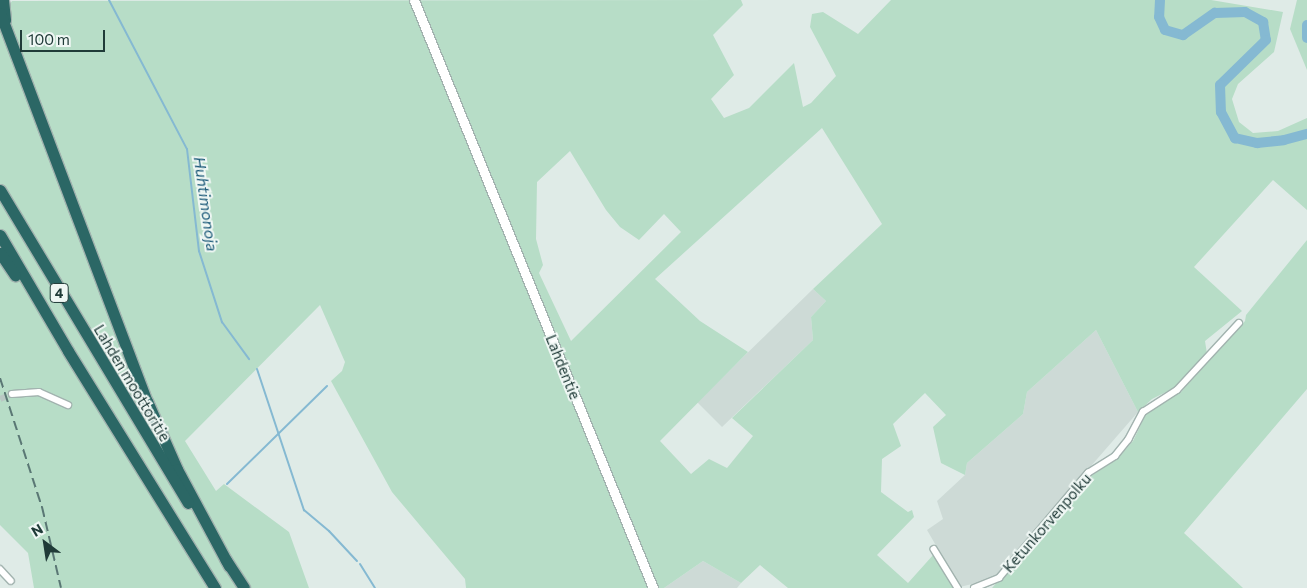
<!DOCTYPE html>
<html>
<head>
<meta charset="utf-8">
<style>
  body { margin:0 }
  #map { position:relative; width:1307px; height:588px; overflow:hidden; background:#dfebe7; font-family:Commissioner,sans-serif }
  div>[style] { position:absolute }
  .built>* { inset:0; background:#cddad6 }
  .green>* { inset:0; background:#b7ddc7 }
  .stream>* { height:2px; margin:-1px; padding:0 1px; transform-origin:1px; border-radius:1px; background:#85b9d2 }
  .river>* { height:10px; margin:-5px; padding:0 5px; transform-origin:5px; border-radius:5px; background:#85b9d2 }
  .minor-tunnel>* { height:5.5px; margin-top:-2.75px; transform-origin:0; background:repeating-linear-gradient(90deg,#b9c8c4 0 5.5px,transparent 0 8.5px) }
  .roads { filter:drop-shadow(1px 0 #a2b3af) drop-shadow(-1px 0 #a2b3af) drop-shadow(0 1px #a2b3af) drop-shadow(0 -1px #a2b3af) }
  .minor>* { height:5.5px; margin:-2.75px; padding:0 2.75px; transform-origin:2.75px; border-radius:2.75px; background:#fff }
  .secondary>* { height:9px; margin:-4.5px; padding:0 4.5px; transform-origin:4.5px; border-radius:4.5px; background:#fff }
  .motorway>* { height:11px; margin:-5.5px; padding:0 5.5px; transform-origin:5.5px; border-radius:5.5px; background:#2b6765 }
  .rail>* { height:2px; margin-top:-1px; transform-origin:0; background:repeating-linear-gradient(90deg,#5a7774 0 10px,transparent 0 15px) }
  span { translate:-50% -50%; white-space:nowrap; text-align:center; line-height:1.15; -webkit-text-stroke:4px #eff7f4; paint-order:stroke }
  .shield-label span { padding:1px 4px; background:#eff7f4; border:1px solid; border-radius:4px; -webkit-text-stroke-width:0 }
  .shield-label { font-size:14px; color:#203b38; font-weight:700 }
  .street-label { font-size:15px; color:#203b38 }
  .water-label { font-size:16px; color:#195877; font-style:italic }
  .north { position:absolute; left:20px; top:518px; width:50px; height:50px; -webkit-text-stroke:4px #eff7f4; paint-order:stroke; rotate:329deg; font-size:14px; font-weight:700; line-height:20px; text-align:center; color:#203b38 }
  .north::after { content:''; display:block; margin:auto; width:18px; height:22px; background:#203b38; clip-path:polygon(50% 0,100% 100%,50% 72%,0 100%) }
  .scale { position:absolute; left:20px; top:30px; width:85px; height:22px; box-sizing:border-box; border:2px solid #203b38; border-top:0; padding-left:6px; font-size:15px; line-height:18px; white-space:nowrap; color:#203b38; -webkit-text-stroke:4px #eff7f4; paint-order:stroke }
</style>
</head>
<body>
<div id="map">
  <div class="built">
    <div style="clip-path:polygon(813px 289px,826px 301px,811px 317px,813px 340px,722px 427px,697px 402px)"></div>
    <div style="clip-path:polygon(1096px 330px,1138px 412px,997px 574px,988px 580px,960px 587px,927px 530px,943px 519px,937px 501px,965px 475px,967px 463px,1023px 414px,1027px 392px)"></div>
    <div style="clip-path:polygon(703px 561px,741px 583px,737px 588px,664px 588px)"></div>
  </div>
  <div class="green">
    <div style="clip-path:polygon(evenodd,741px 0,743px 5px,713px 35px,734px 75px,711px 99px,724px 118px,749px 108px,794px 63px,803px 107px,811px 103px,836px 76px,810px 27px,812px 14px,823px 12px,858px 34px,891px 0,1211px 0,1283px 12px,1274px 52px,1238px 84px,1232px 99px,1239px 122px,1253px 133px,1278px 131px,1307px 118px,1307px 210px,1273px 180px,1194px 267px,1242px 311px,1205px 341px,1207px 354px,1174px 388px,1152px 399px,1138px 412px,1096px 330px,1027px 392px,1023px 414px,967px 463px,965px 475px,941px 463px,933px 427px,946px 415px,925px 393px,893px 424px,901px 446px,882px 459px,881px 492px,908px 512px,912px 510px,914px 517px,877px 555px,908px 583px,934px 554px,955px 588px,788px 588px,760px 565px,741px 583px,703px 561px,664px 588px,466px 588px,465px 579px,392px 492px,331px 381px,342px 371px,345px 362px,320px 305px,185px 441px,216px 491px,224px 484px,289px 532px,309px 588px,34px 588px,28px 553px,0 525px,0 24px,12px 27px,6px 9px,12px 1px,741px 0,822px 128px,882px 224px,813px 289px,826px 301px,811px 317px,813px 340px,732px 418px,753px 436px,727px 468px,709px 459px,691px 474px,660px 441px,748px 352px,700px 321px,655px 279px,822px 128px,741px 0,570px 151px,606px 210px,620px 227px,639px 240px,664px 214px,681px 232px,571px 341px,539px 273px,543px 265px,536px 239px,537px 182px,570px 151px)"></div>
    <div style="clip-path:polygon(1297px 0,1307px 0,1307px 70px,1290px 29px)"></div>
    <div style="clip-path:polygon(1307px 240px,1307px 389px,1184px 533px,1243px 588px,992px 588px,1091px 476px,1117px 459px,1133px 441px,1146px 414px,1181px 392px,1245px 321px,1246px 315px)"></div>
  </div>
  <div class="stream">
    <div style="left:109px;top:0;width:168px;rotate:62.4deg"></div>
    <div style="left:187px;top:149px;width:103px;rotate:83.3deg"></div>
    <div style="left:199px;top:251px;width:75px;rotate:72.1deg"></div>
    <div style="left:222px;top:322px;width:46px;rotate:53.9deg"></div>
    <div style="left:257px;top:369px;width:149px;rotate:71.6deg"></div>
    <div style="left:304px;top:510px;width:33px;rotate:40deg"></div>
    <div style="left:329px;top:531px;width:41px;rotate:47deg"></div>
    <div style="left:227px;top:484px;width:140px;rotate:-44.4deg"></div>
    <div style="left:360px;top:564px;width:28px;rotate:58deg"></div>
  </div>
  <div class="river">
    <div style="left:1160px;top:0;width:17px;rotate:93deg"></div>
    <div style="left:1159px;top:17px;width:14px;rotate:65deg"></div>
    <div style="left:1165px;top:30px;width:19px;rotate:16deg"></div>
    <div style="left:1183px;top:35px;width:39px;rotate:-35deg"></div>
    <div style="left:1215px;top:13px;width:30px;rotate:-2deg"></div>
    <div style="left:1245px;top:12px;width:21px;rotate:29deg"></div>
    <div style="left:1263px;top:22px;width:18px;rotate:81deg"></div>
    <div style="left:1266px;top:40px;width:64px;rotate:135.6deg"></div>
    <div style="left:1220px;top:85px;width:27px;rotate:88deg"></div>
    <div style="left:1221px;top:112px;width:30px;rotate:62deg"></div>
    <div style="left:1235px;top:138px;width:23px;rotate:13deg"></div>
    <div style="left:1257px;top:143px;width:27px;rotate:-6deg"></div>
    <div style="left:1284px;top:140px;width:24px;rotate:-15deg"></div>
    <div style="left:1307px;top:25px;width:13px;rotate:90deg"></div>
  </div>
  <div class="minor-tunnel">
    <div style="left:0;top:399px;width:13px;rotate:-23deg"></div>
  </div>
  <div class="roads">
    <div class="minor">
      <div style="left:12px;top:394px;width:27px;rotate:-4deg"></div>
      <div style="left:39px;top:392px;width:32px;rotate:24deg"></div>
      <div style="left:934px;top:549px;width:46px;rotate:58.4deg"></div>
      <div style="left:0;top:569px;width:16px;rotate:47deg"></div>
      <div style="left:974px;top:588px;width:27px;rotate:-22deg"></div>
      <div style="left:999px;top:578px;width:138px;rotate:-49.7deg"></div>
      <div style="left:1088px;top:473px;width:32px;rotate:-32deg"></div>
      <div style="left:1115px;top:456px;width:21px;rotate:-51deg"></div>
      <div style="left:1128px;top:440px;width:32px;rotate:-62deg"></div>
      <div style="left:1143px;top:412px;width:40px;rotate:-32.9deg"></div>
      <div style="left:1177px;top:390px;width:91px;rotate:-47.2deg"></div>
    </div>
    <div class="secondary">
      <div style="left:414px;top:0;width:635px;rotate:67.88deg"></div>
    </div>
    <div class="motorway">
      <div style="left:3px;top:0;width:20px;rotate:84deg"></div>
      <div style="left:0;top:13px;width:415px;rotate:69.3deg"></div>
      <div style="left:147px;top:401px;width:74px;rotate:66.2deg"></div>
      <div style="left:177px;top:469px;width:110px;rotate:61.8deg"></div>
      <div style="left:0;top:190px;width:365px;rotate:59deg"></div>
      <div style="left:0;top:235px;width:134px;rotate:59.6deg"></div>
      <div style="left:68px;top:351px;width:279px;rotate:58.2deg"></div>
      <div style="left:0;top:253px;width:27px;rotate:56deg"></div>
      <div style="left:226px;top:560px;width:33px;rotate:57deg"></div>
    </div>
  </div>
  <div class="rail">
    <div style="left:0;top:378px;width:136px;rotate:72deg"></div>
    <div style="left:42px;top:507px;width:83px;rotate:76.8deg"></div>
  </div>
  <div class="shield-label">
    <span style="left:59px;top:293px">4</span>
  </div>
  <div class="street-label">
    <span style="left:563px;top:367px;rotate:68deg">Lahdentie</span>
    <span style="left:132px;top:383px;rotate:59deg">Lahden moottoritie</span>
    <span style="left:1047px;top:523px;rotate:-49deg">Ketunkorvenpolku</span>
  </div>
  <div class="water-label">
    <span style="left:206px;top:204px;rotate:82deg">Huhtimonoja</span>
  </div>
  <div class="north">N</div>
  <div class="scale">100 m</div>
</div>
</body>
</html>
